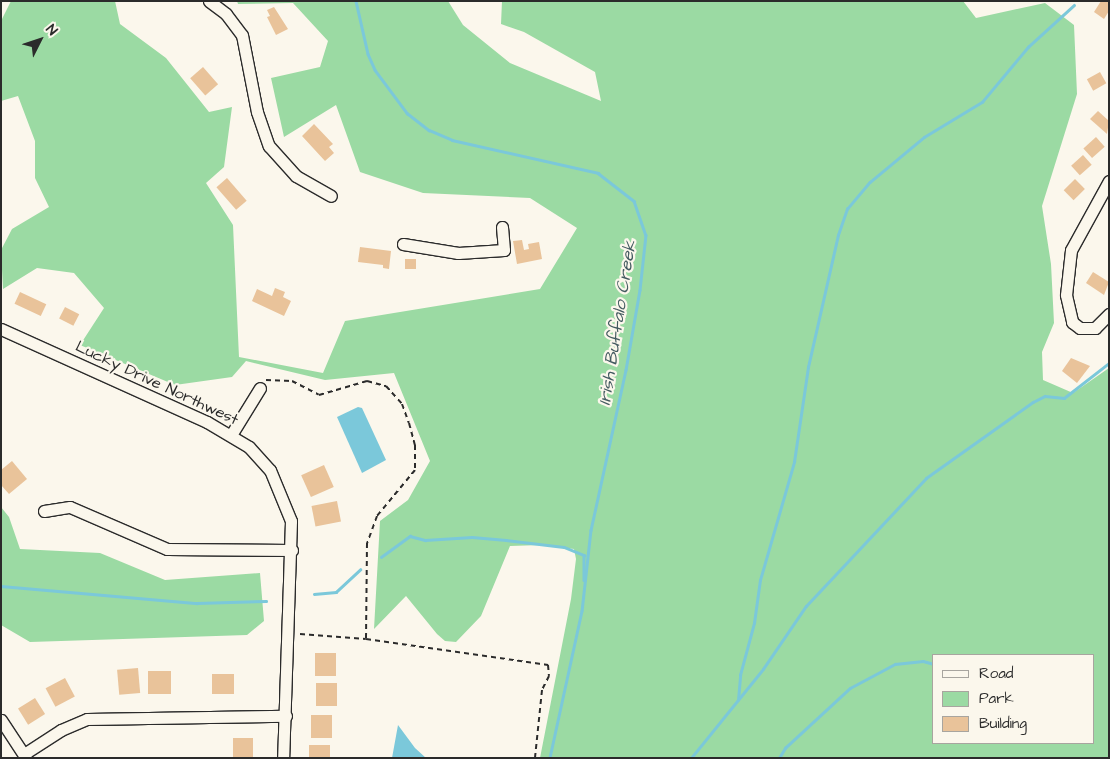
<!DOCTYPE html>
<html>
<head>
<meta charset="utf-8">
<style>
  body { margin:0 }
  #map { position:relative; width:1110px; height:759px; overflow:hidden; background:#fbf7ec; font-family:"Architects Daughter",sans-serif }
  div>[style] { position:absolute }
  .green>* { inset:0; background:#9bdaa3 }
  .water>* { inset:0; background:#7bc8da }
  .stream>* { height:2.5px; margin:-1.25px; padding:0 1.25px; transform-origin:1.25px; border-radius:1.25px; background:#7bc8da }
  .building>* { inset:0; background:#e9c39a; transform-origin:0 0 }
  .path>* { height:2px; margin-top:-1px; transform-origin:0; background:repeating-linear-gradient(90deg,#2b2b2b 0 5px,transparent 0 9px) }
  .roads { filter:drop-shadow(1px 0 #2b2b2b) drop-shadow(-1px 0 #2b2b2b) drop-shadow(0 1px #2b2b2b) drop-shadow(0 -1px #2b2b2b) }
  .minor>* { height:11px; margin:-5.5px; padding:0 5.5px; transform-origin:5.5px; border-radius:5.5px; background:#fbf7ec }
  span { translate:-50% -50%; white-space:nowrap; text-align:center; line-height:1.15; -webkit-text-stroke:4.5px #fbf7ec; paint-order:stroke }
  .street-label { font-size:16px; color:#2b2b2b }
  .water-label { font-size:18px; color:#435a60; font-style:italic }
  .frame { position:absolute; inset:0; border:2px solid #2b2b2b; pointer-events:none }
  .legend { position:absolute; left:932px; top:654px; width:162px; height:90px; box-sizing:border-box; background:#fbf7ec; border:1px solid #a8a59f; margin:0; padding:6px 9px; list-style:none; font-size:15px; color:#2b2b2b }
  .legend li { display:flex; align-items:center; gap:10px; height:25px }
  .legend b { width:25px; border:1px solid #a8a59f }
  .north { position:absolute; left:15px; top:15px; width:50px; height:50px; -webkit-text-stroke:4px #fbf7ec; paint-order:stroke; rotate:49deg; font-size:14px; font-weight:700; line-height:20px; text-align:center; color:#2b2b2b }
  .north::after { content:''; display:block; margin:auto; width:18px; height:22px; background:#2b2b2b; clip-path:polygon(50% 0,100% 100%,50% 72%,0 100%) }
</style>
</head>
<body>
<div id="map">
  <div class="green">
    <div style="clip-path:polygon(evenodd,11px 1px,115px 1px,120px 24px,166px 58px,209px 112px,232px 107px,224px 167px,206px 183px,233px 225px,239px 357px,323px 373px,345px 321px,540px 289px,577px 228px,530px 198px,423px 193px,360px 172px,336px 105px,284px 137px,271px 78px,320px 67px,328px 41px,293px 3px,238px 4px,237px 1px,448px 1px,463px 25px,510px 63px,601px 101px,595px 72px,524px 32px,501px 24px,502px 1px,963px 1px,976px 18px,1045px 3px,1074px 25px,1077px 94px,1042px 206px,1051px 264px,1054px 323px,1042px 352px,1043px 380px,1073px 393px,1109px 368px,1109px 758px,540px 758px,571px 599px,576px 559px,574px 549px,541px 545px,510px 546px,481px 616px,456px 642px,445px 641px,437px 634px,406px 596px,374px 629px,380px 521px,408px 500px,430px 461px,394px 373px,325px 380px,246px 361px,232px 377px,175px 385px,80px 345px,104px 308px,74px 273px,37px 268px,3px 289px,1px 250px,12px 229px,49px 207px,35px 178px,35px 141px,18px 96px,1px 101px,1px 21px,11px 1px,934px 655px,1094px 655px,1094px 743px,934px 743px,934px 655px)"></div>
    <div style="clip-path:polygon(1px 507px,9px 517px,20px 549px,100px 553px,165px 580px,260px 573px,264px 621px,247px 635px,30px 642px,1px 625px)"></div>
  </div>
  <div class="water">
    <div style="clip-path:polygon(358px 407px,362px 408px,386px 460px,362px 473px,337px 417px)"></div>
    <div style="clip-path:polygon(398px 725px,415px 748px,426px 758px,392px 758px)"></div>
  </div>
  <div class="stream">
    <div style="left:356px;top:1px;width:54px;rotate:77.2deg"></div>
    <div style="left:368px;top:54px;width:17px;rotate:66deg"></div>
    <div style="left:375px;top:70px;width:54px;rotate:53.3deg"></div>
    <div style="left:407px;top:113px;width:28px;rotate:38deg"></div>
    <div style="left:429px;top:130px;width:25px;rotate:23deg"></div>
    <div style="left:452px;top:140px;width:150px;rotate:12.7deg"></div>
    <div style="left:598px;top:173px;width:46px;rotate:37.9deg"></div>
    <div style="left:634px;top:201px;width:36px;rotate:71deg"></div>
    <div style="left:646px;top:235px;width:55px;rotate:96.2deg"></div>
    <div style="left:640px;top:290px;width:81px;rotate:99.9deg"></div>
    <div style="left:626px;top:370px;width:164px;rotate:102.3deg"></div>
    <div style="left:591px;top:530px;width:81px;rotate:96.3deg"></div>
    <div style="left:582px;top:611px;width:150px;rotate:102.3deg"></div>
    <div style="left:381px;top:557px;width:36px;rotate:-36deg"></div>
    <div style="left:410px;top:536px;width:16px;rotate:15deg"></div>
    <div style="left:425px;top:540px;width:47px;rotate:-3.7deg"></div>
    <div style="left:472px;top:537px;width:34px;rotate:5deg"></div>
    <div style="left:506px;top:540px;width:58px;rotate:6.9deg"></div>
    <div style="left:564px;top:547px;width:22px;rotate:22deg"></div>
    <div style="left:584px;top:555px;width:25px;rotate:90deg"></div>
    <div style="left:1px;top:586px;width:197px;rotate:5deg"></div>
    <div style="left:197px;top:603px;width:69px;rotate:-1.7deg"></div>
    <div style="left:314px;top:594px;width:22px;rotate:-5deg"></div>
    <div style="left:336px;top:592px;width:33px;rotate:-43deg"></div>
    <div style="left:738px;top:700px;width:25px;rotate:-85deg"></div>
    <div style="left:740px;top:675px;width:54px;rotate:-74.9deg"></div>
    <div style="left:754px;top:623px;width:43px;rotate:-82.1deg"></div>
    <div style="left:760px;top:580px;width:123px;rotate:-73.9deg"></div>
    <div style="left:794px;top:462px;width:96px;rotate:-81.6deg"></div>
    <div style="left:808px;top:367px;width:135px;rotate:-77.2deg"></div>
    <div style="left:838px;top:235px;width:28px;rotate:-71deg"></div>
    <div style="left:847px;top:209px;width:35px;rotate:-50deg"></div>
    <div style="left:870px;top:182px;width:70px;rotate:-39.8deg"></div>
    <div style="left:924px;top:137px;width:68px;rotate:-31.1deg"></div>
    <div style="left:982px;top:102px;width:72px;rotate:-50.1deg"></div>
    <div style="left:1028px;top:47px;width:62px;rotate:-42.4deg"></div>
    <div style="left:691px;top:758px;width:114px;rotate:-51deg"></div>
    <div style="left:763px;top:669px;width:76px;rotate:-55.7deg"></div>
    <div style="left:806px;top:606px;width:175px;rotate:-46.8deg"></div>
    <div style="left:926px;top:478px;width:131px;rotate:-35.4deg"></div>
    <div style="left:1033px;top:402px;width:13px;rotate:-27deg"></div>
    <div style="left:1045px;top:396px;width:19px;rotate:6deg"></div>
    <div style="left:1064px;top:398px;width:57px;rotate:-37.9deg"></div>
    <div style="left:779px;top:758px;width:12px;rotate:-59deg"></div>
    <div style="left:785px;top:748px;width:88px;rotate:-42.7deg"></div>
    <div style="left:850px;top:688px;width:51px;rotate:-28.1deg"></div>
    <div style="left:895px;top:664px;width:28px;rotate:-6deg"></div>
    <div style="left:923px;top:661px;width:11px;rotate:15deg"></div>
  </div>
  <div class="building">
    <div style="clip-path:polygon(1101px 1px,1109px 1px,1109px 11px,1104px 19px,1094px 12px)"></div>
    <div style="clip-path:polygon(274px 7px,288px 29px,276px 35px,267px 17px,270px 16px,267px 10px)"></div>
    <div style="left:203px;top:67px;width:23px;height:17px;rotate:49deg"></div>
    <div style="left:1100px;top:72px;width:13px;height:15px;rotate:61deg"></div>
    <div style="clip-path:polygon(1098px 111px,1109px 121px,1107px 134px,1090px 119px)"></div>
    <div style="clip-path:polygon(314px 124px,333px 144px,329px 147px,334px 153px,325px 161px,302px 136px)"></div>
    <div style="left:1096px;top:137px;width:13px;height:17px;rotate:48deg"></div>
    <div style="left:1083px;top:155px;width:13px;height:16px;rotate:48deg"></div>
    <div style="left:227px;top:178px;width:30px;height:14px;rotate:49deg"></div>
    <div style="left:1075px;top:179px;width:14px;height:16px;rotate:45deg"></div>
    <div style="clip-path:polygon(522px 240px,524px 250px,529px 249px,528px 244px,539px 242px,542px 259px,517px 264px,513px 241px)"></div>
    <div style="clip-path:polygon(360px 247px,391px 251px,389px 269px,383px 268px,383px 265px,358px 262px)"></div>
    <div style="left:405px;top:259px;width:11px;height:10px"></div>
    <div style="clip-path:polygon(1093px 272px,1109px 282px,1104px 295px,1086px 283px)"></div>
    <div style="clip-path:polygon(275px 288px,285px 292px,283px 297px,291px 301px,284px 316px,252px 301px,257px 289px,272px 296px)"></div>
    <div style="left:20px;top:292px;width:29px;height:13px;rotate:25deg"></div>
    <div style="left:65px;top:307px;width:16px;height:13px;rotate:27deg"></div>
    <div style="clip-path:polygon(1071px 358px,1090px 366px,1077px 383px,1062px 371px)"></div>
    <div style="clip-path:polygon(12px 461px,27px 479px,9px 494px,1px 485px,1px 470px)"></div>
    <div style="left:324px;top:465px;width:24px;height:25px;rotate:66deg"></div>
    <div style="left:337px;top:501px;width:21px;height:26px;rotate:79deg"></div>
    <div style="left:315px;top:653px;width:21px;height:23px"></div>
    <div style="left:138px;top:668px;width:25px;height:21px;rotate:85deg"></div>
    <div style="left:171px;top:671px;width:23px;height:23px;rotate:90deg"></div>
    <div style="left:234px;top:674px;width:20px;height:22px;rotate:90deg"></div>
    <div style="left:65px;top:678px;width:21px;height:22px;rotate:62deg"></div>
    <div style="left:316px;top:683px;width:21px;height:23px"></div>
    <div style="left:35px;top:698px;width:19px;height:20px;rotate:58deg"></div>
    <div style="left:311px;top:715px;width:21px;height:23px"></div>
    <div style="left:233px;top:738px;width:20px;height:20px"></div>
    <div style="left:330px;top:745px;width:13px;height:21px;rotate:90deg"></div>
  </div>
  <div class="path">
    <div style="left:266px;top:380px;width:26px;rotate:2deg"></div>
    <div style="left:292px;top:381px;width:30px;rotate:27deg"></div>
    <div style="left:319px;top:395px;width:50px;rotate:-16.3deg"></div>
    <div style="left:367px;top:381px;width:20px;rotate:15deg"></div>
    <div style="left:386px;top:386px;width:24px;rotate:48deg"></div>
    <div style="left:402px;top:404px;width:20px;rotate:70deg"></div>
    <div style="left:409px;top:423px;width:23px;rotate:75deg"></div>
    <div style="left:415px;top:445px;width:25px;rotate:90deg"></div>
    <div style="left:415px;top:470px;width:60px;rotate:129.6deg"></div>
    <div style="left:377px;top:516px;width:29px;rotate:110deg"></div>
    <div style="left:367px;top:543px;width:96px;rotate:90.6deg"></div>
    <div style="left:300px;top:634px;width:66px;rotate:4.3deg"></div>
    <div style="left:366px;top:639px;width:184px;rotate:8.1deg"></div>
    <div style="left:548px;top:665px;width:11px;rotate:85deg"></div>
    <div style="left:549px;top:676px;width:16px;rotate:117deg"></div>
    <div style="left:542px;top:690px;width:68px;rotate:95.9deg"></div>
  </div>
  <div class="roads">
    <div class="minor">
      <div style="left:209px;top:1px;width:21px;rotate:37deg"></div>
      <div style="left:226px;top:14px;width:26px;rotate:53deg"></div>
      <div style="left:242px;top:35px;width:78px;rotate:79deg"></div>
      <div style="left:257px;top:112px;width:36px;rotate:71deg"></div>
      <div style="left:269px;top:146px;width:40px;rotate:48deg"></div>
      <div style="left:296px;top:176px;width:40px;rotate:29.7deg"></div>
      <div style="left:1109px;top:181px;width:79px;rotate:118.8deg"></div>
      <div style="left:1071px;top:250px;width:45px;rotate:96.3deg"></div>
      <div style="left:1066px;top:295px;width:28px;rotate:77deg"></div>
      <div style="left:1072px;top:322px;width:10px;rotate:37deg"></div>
      <div style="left:1080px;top:328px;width:15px"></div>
      <div style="left:1095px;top:328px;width:20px;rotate:-45deg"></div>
      <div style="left:403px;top:244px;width:56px;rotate:9.3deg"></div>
      <div style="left:458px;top:253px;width:46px;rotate:-3.7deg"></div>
      <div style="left:504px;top:250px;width:23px;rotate:-95deg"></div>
      <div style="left:1px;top:329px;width:226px;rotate:24.3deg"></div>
      <div style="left:207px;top:422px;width:49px;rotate:30.8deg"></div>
      <div style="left:249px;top:447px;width:31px;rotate:48deg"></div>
      <div style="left:270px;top:470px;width:55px;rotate:67.6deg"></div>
      <div style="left:291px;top:521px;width:237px;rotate:91.9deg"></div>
      <div style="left:231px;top:435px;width:55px;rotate:-58.3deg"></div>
      <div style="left:44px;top:511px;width:26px;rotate:-9deg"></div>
      <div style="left:70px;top:507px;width:106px;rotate:23.4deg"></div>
      <div style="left:167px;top:549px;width:125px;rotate:0.5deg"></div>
      <div style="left:1px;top:720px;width:45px;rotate:56.7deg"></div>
      <div style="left:24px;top:754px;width:44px;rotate:-33deg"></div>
      <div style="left:61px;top:730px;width:28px;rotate:-23deg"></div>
      <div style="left:87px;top:719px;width:199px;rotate:-0.9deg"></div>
    </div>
  </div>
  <div class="street-label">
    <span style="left:157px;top:383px;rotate:25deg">Lucky Drive Northwest</span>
  </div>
  <div class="water-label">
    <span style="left:618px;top:323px;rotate:-81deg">Irish Buffalo Creek</span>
  </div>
  <div class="frame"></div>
  <ul class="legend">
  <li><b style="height:6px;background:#fbf7ec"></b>Road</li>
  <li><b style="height:14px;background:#9bdaa3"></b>Park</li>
  <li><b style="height:14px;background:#e9c39a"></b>Building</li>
  </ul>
  <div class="north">N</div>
</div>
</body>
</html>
